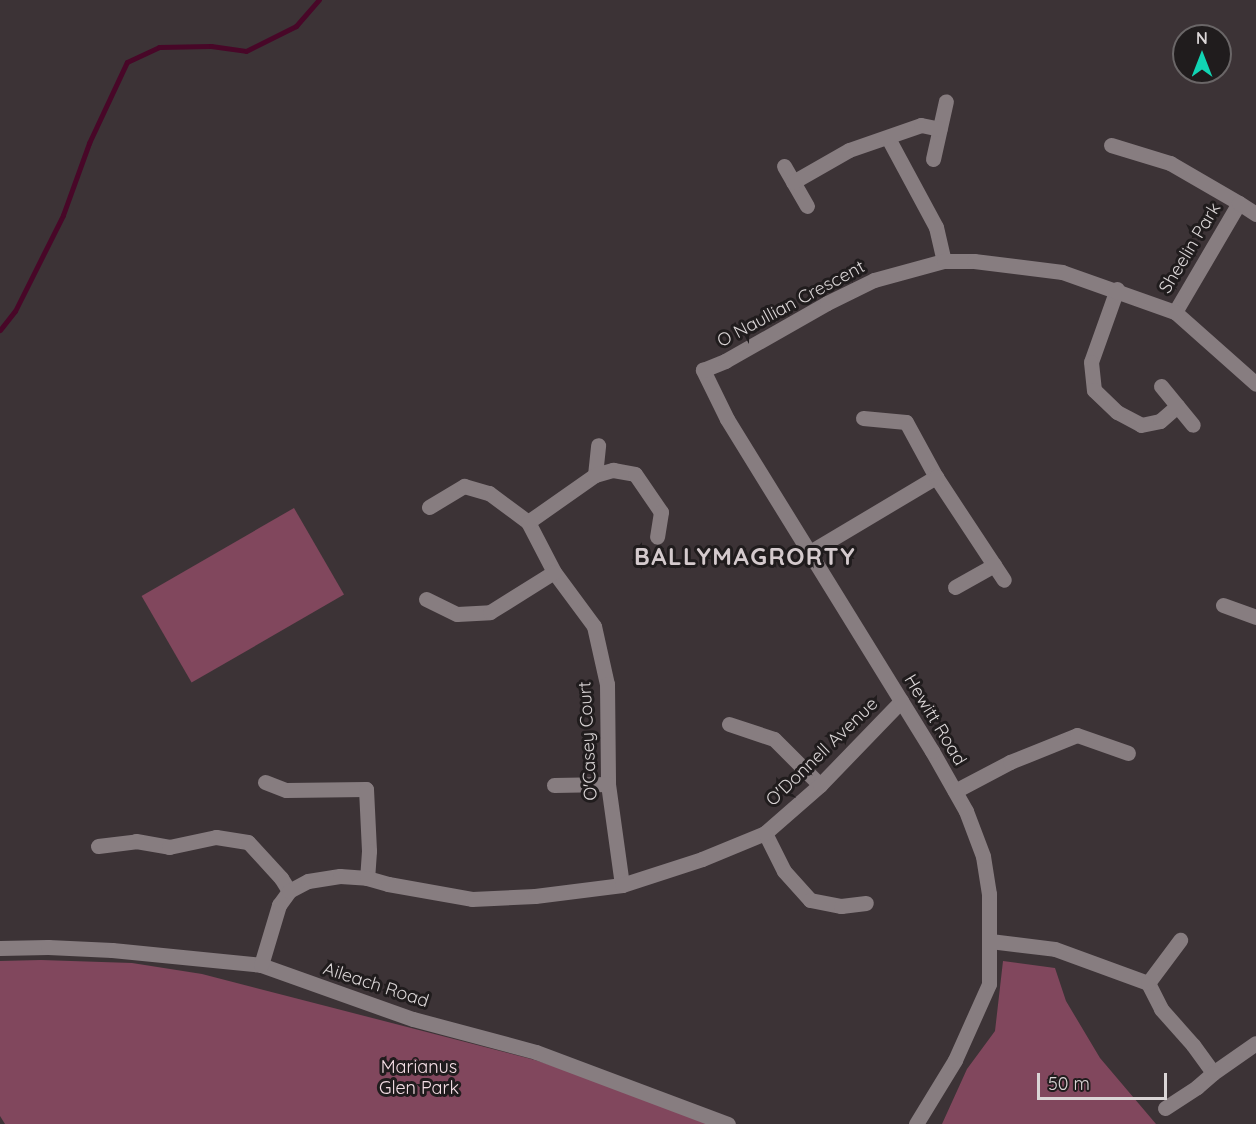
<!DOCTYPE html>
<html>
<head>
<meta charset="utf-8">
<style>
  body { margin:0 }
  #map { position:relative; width:1256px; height:1124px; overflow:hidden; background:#3c3336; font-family:Quicksand,sans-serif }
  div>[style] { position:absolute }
  .green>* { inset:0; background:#81475d; transform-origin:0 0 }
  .stream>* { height:5px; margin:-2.5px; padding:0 2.5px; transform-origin:2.5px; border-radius:2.5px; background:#480728 }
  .minor>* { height:15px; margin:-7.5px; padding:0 7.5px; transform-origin:7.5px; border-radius:7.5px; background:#877d80 }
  span { translate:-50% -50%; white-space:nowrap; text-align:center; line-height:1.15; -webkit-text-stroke:6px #201c1d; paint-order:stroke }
  .street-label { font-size:18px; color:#dad5d6 }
  .park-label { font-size:18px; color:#f4dee5 }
  .district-label { font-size:24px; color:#d4cacd; font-weight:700; letter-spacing:1.5px }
  .north { position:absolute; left:1172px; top:24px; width:60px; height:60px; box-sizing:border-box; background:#201c1d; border:2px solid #6a6667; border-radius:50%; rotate:0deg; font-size:16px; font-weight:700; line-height:24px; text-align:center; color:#dad5d6 }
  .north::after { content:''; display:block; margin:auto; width:21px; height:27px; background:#11d5b4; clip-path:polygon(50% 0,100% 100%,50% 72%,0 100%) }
  .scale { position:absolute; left:1037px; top:1073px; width:130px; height:27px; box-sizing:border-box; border:3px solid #dad5d6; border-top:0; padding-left:8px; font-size:18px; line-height:21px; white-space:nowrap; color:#dad5d6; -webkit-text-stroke:4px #201c1d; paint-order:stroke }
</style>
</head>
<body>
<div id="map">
  <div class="green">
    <div style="left:294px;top:508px;width:100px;height:176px;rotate:60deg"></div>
    <div style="clip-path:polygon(41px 960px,132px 963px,202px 974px,535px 1060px,649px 1097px,713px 1124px,5px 1124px,0 1116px,0 961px)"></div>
    <div style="clip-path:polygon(1003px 961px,1055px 968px,1066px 1001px,1100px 1058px,1156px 1124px,942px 1124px,967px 1069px,995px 1031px)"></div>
  </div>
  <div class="stream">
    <div style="left:0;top:330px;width:24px;rotate:-52deg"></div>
    <div style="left:15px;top:311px;width:107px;rotate:-63.4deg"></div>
    <div style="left:63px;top:215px;width:77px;rotate:-70.1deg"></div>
    <div style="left:89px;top:143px;width:89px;rotate:-64.9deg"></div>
    <div style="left:127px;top:62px;width:35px;rotate:-25deg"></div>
    <div style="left:159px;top:47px;width:52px;rotate:-1.1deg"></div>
    <div style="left:211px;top:46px;width:35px;rotate:8deg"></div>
    <div style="left:246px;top:51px;width:56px;rotate:-26.6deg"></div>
    <div style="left:296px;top:26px;width:35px;rotate:-49deg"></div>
  </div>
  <div class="minor">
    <div style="left:888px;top:138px;width:101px;rotate:61.7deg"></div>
    <div style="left:936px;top:227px;width:35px;rotate:77deg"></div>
    <div style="left:1111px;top:145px;width:62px;rotate:17deg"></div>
    <div style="left:1170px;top:163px;width:80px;rotate:30.1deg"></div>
    <div style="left:933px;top:159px;width:59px;rotate:-77.4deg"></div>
    <div style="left:784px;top:166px;width:46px;rotate:60.1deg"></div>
    <div style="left:793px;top:182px;width:64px;rotate:-29.7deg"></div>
    <div style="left:849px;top:150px;width:76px;rotate:-19.1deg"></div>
    <div style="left:921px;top:125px;width:19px;rotate:12deg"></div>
    <div style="left:1117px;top:289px;width:77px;rotate:109.6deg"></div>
    <div style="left:1091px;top:362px;width:28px;rotate:84deg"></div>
    <div style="left:1094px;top:390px;width:32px;rotate:44deg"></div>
    <div style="left:1117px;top:412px;width:27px;rotate:28deg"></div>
    <div style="left:1141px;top:425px;width:19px;rotate:-12deg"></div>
    <div style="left:1160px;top:421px;width:23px;rotate:-41deg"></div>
    <div style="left:1175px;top:312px;width:126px;rotate:-59.6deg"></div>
    <div style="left:1239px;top:203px;width:20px;rotate:33deg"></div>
    <div style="left:1161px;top:386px;width:50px;rotate:50.6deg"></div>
    <div style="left:863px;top:418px;width:43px;rotate:5.3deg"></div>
    <div style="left:906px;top:422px;width:63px;rotate:61.4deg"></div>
    <div style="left:595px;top:475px;width:30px;rotate:-84deg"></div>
    <div style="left:429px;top:507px;width:41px;rotate:-31deg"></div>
    <div style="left:464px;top:486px;width:26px;rotate:16deg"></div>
    <div style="left:489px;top:493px;width:49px;rotate:36.6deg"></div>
    <div style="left:528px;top:522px;width:56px;rotate:62.5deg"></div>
    <div style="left:554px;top:572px;width:67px;rotate:53.5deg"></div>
    <div style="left:594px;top:626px;width:59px;rotate:77.4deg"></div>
    <div style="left:607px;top:684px;width:100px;rotate:89.4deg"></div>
    <div style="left:608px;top:784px;width:102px;rotate:82.1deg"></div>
    <div style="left:528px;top:522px;width:82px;rotate:-35deg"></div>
    <div style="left:595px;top:475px;width:19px;rotate:-16deg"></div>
    <div style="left:613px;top:470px;width:22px;rotate:10deg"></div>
    <div style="left:635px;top:474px;width:46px;rotate:55.6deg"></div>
    <div style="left:661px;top:512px;width:25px;rotate:99deg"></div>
    <div style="left:810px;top:552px;width:147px;rotate:-30.8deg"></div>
    <div style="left:936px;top:477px;width:123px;rotate:56.6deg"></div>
    <div style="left:955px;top:587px;width:45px;rotate:-29.4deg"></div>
    <div style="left:426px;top:599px;width:34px;rotate:26deg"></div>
    <div style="left:457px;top:614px;width:33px;rotate:-3deg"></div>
    <div style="left:490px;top:612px;width:75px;rotate:-32deg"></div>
    <div style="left:1223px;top:605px;width:35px;rotate:20deg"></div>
    <div style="left:729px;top:724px;width:47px;rotate:18.4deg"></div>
    <div style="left:774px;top:739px;width:65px;rotate:45deg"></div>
    <div style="left:265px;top:782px;width:22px;rotate:21deg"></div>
    <div style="left:286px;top:790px;width:80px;rotate:-0.7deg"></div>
    <div style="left:366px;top:789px;width:62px;rotate:87.2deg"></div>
    <div style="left:369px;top:851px;width:27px;rotate:94deg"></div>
    <div style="left:554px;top:785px;width:54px;rotate:-1.1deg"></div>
    <div style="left:955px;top:791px;width:62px;rotate:-27.8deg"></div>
    <div style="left:1010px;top:762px;width:72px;rotate:-21.9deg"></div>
    <div style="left:1077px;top:735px;width:54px;rotate:19.4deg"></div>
    <div style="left:765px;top:833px;width:42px;rotate:63.4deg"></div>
    <div style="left:784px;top:871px;width:39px;rotate:48deg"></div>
    <div style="left:810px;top:900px;width:32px;rotate:11deg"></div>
    <div style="left:841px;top:906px;width:25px;rotate:-7deg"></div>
    <div style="left:98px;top:846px;width:38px;rotate:-7deg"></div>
    <div style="left:136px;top:841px;width:34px;rotate:10deg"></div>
    <div style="left:169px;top:847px;width:48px;rotate:-12deg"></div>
    <div style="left:216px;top:837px;width:32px;rotate:9deg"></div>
    <div style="left:248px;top:842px;width:49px;rotate:47.5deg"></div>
    <div style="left:281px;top:878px;width:15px;rotate:58deg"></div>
    <div style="left:990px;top:941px;width:65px;rotate:7deg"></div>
    <div style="left:1055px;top:949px;width:99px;rotate:20.1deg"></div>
    <div style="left:1148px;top:983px;width:29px;rotate:63deg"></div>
    <div style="left:1161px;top:1009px;width:48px;rotate:48.4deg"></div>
    <div style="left:1193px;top:1045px;width:34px;rotate:54deg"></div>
    <div style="left:1213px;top:1073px;width:52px;rotate:-34.9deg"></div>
    <div style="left:0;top:948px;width:48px;rotate:-1.2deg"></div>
    <div style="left:48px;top:947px;width:64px;rotate:2.7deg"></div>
    <div style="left:112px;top:950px;width:150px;rotate:5.7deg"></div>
    <div style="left:261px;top:965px;width:161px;rotate:19.6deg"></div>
    <div style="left:413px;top:1019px;width:127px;rotate:15deg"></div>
    <div style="left:536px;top:1052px;width:205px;rotate:20.6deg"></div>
    <div style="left:261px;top:965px;width:63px;rotate:-73.3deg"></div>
    <div style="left:279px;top:905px;width:17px;rotate:-54deg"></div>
    <div style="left:289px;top:891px;width:21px;rotate:-28deg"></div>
    <div style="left:308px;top:881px;width:32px;rotate:-9deg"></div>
    <div style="left:340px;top:876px;width:27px;rotate:4deg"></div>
    <div style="left:367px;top:878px;width:22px;rotate:16deg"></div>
    <div style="left:388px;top:884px;width:85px;rotate:10.1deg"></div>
    <div style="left:472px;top:899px;width:63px;rotate:-2.7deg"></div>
    <div style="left:535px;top:896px;width:88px;rotate:-7.2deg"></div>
    <div style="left:622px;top:885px;width:84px;rotate:-18deg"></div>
    <div style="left:702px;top:859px;width:68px;rotate:-22.4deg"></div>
    <div style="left:765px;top:833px;width:73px;rotate:-41.1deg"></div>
    <div style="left:820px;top:785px;width:117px;rotate:-46deg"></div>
    <div style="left:1148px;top:983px;width:54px;rotate:-53.3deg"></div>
    <div style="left:1165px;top:1108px;width:38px;rotate:-33deg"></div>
    <div style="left:1197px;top:1087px;width:21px;rotate:-41deg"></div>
    <div style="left:916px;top:1124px;width:75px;rotate:-58.6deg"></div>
    <div style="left:955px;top:1060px;width:83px;rotate:-65.9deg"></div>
    <div style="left:989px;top:984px;width:90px;rotate:-90deg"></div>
    <div style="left:989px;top:894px;width:38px;rotate:-99deg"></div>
    <div style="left:983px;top:856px;width:48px;rotate:-110.7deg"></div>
    <div style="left:966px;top:811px;width:69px;rotate:-119.5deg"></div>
    <div style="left:932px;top:751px;width:390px;rotate:-121.7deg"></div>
    <div style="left:727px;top:419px;width:55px;rotate:-116.1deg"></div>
    <div style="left:703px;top:370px;width:24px;rotate:-22deg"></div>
    <div style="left:725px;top:361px;width:117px;rotate:-29.6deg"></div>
    <div style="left:827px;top:303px;width:52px;rotate:-26.1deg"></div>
    <div style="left:874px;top:280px;width:73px;rotate:-15.2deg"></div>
    <div style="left:944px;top:261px;width:30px"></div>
    <div style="left:974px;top:261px;width:89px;rotate:7.1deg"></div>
    <div style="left:1062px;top:272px;width:120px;rotate:19.5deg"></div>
    <div style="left:1175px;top:312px;width:108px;rotate:41.6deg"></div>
  </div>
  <div class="street-label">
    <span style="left:1190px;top:248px;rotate:-59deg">Sheelin Park</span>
    <span style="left:791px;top:304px;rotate:-28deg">O Naullian Crescent</span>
    <span style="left:935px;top:720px;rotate:59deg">Hewitt Road</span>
    <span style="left:588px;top:741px;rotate:-93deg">O'Casey Court</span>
    <span style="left:822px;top:752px;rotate:-44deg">O'Donnell Avenue</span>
    <span style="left:376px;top:985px;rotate:18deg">Aileach Road</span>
  </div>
  <div class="park-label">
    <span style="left:419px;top:1078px">Marianus<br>Glen Park</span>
  </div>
  <div class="district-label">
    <span style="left:745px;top:557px">BALLYMAGRORTY</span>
  </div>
  <div class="north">N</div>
  <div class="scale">50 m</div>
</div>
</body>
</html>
